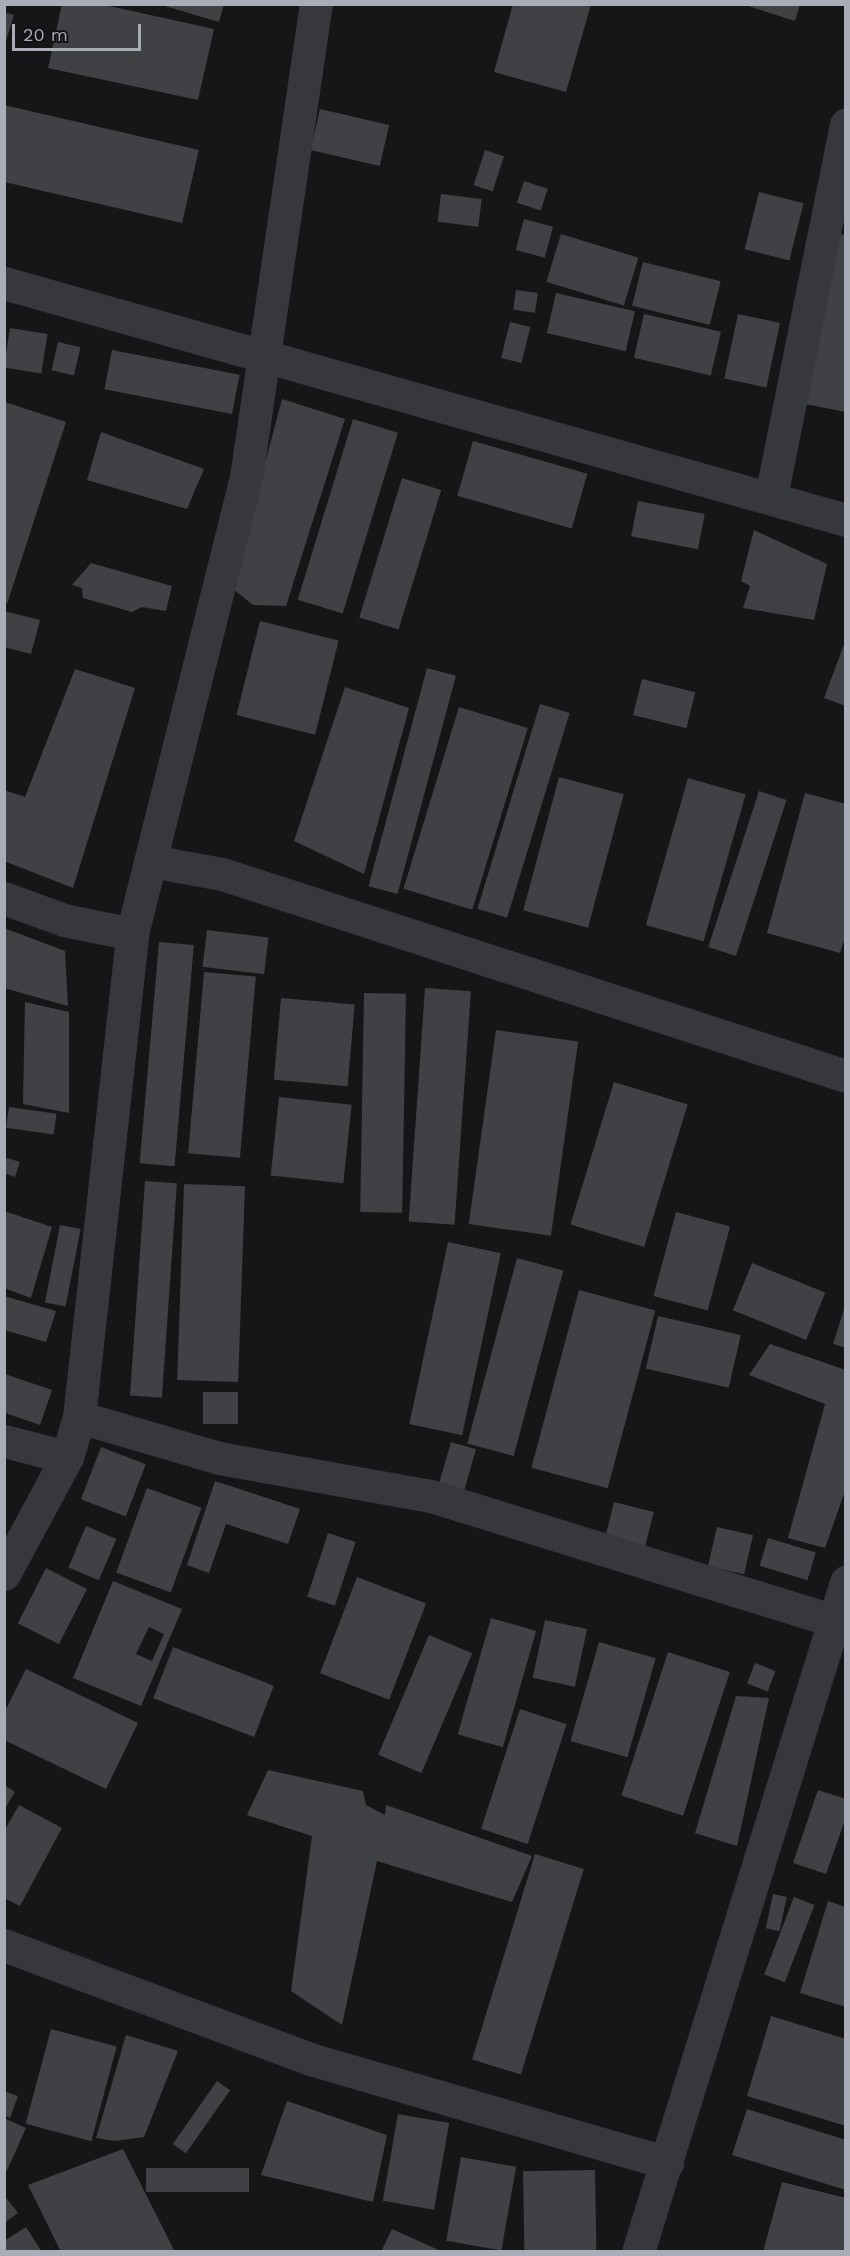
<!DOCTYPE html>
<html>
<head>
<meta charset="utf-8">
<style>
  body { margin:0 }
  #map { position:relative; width:850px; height:2256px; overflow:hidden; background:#161618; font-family:"Work Sans",sans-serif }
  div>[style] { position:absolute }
  .building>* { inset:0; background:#404145; transform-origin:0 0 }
  .minor>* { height:33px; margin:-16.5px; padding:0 16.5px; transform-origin:16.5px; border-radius:16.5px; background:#37383d }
  .tertiary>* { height:33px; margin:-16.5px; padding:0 16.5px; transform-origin:16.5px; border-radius:16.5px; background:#37383d }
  span { translate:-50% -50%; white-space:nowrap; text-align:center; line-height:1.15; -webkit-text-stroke:4.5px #111113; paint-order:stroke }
  .frame { position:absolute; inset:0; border:6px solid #a8adb8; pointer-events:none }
  .scale { position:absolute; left:12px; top:24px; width:129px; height:27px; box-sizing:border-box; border:3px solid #a8adb8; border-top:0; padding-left:8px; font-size:18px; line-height:21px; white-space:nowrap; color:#a8adb8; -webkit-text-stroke:4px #111113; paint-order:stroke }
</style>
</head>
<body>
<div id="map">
  <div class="building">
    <div style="clip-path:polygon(62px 4px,100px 4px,214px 29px,198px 100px,48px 68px)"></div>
    <div style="clip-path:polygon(158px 4px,224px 4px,219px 22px)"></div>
    <div style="clip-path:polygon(513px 4px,591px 4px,566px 92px,494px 72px)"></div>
    <div style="clip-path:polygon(742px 4px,800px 4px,795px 21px)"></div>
    <div style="clip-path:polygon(4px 12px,14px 15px,5px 44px,4px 44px)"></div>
    <div style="left:4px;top:105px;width:200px;height:75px;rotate:13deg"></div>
    <div style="left:320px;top:109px;width:71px;height:42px;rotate:13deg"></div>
    <div style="left:485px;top:150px;width:20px;height:37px;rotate:18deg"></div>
    <div style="left:524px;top:181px;width:25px;height:23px;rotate:18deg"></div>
    <div style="left:759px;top:192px;width:46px;height:59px;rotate:14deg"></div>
    <div style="left:441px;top:194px;width:41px;height:28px;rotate:7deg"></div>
    <div style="left:524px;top:219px;width:30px;height:32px;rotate:15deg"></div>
    <div style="left:561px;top:234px;width:81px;height:50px;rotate:17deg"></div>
    <div style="clip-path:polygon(840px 234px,846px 235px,846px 412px,805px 404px)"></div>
    <div style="left:643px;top:262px;width:80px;height:45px;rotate:14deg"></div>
    <div style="left:516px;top:290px;width:22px;height:20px;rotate:8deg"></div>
    <div style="left:556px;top:293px;width:81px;height:41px;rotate:13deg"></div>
    <div style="left:644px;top:314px;width:79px;height:45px;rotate:13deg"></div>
    <div style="left:738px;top:314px;width:43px;height:66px;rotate:12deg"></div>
    <div style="left:510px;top:322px;width:21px;height:37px;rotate:14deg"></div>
    <div style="left:10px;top:328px;width:38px;height:40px;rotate:9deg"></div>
    <div style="left:58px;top:342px;width:23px;height:29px;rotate:13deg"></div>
    <div style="left:112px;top:350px;width:130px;height:40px;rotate:11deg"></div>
    <div style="clip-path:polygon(282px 399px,345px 419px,286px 606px,253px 605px,232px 588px)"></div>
    <div style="clip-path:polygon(5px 402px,66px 422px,7px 604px,4px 603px)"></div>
    <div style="left:353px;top:419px;width:47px;height:189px;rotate:17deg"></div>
    <div style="clip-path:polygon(101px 432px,204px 469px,187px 509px,87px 480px)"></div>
    <div style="left:473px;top:441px;width:119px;height:57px;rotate:16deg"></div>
    <div style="left:402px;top:478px;width:41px;height:146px;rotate:17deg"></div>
    <div style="left:638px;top:501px;width:68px;height:36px;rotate:11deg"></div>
    <div style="clip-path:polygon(754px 530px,827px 564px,814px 620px,743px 608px,750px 586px,741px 581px)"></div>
    <div style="clip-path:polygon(91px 563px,172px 586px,166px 611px,142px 607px,132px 612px,83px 598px,82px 588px,72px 585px)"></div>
    <div style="clip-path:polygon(4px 611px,40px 620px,31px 654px,4px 647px)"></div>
    <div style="left:260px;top:621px;width:81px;height:97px;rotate:14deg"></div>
    <div style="clip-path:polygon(846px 639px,846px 706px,824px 698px)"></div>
    <div style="left:427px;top:668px;width:30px;height:226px;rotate:15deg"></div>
    <div style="clip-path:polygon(75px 669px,135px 688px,73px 888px,4px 861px,4px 790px,25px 797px)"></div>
    <div style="left:642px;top:679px;width:55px;height:37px;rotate:14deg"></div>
    <div style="clip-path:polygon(345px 687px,409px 708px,364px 874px,294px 841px)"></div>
    <div style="left:540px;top:704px;width:31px;height:214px;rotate:17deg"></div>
    <div style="left:459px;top:707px;width:72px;height:190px;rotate:17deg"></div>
    <div style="left:559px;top:777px;width:67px;height:138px;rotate:15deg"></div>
    <div style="left:688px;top:778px;width:60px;height:153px;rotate:16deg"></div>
    <div style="left:759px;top:791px;width:29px;height:164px;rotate:18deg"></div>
    <div style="clip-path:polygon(805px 793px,846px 804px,846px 934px,840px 953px,767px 933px)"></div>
    <div style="clip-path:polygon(4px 928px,65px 951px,68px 1006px,4px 988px)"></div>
    <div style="left:207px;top:930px;width:62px;height:37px;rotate:7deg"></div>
    <div style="left:159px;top:942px;width:35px;height:222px;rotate:5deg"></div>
    <div style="left:204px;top:972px;width:52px;height:182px;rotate:5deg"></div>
    <div style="left:425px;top:988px;width:46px;height:234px;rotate:4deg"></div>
    <div style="left:364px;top:993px;width:42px;height:219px;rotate:1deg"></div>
    <div style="left:281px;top:998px;width:74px;height:82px;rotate:5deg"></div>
    <div style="clip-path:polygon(25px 1002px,69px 1012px,69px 1113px,23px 1104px)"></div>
    <div style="left:496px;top:1030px;width:83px;height:196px;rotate:8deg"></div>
    <div style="left:614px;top:1082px;width:77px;height:149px;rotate:17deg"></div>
    <div style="left:279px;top:1097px;width:73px;height:79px;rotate:6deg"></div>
    <div style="left:9px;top:1107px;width:48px;height:21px;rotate:8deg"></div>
    <div style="clip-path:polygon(4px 1157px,20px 1162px,15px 1177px,4px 1173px)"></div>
    <div style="left:145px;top:1181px;width:32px;height:215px;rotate:4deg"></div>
    <div style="left:184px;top:1184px;width:61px;height:196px;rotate:2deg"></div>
    <div style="clip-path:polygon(4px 1211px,52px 1227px,31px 1298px,4px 1288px)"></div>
    <div style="left:676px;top:1212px;width:56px;height:87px;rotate:15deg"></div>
    <div style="left:60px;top:1225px;width:21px;height:79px;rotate:11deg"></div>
    <div style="left:448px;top:1242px;width:54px;height:186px;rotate:12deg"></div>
    <div style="left:517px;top:1258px;width:48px;height:192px;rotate:15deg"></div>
    <div style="left:752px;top:1263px;width:79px;height:51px;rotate:22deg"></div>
    <div style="left:579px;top:1290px;width:79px;height:184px;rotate:15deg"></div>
    <div style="clip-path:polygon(4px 1296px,56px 1311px,46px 1342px,4px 1330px)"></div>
    <div style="clip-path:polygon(846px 1303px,846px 1348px,833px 1344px)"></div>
    <div style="left:658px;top:1316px;width:85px;height:54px;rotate:13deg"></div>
    <div style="clip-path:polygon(770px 1344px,846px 1370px,846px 1488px,825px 1548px,788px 1538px,825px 1404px,749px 1375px)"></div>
    <div style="clip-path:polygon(5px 1374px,52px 1390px,40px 1425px,5px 1413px)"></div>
    <div style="left:203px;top:1392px;width:35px;height:32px"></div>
    <div style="left:451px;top:1442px;width:26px;height:44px;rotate:16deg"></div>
    <div style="left:101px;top:1447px;width:48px;height:56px;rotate:21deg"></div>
    <div style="clip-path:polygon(215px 1481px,300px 1509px,288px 1544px,226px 1524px,209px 1573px,187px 1565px)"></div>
    <div style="left:147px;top:1488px;width:58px;height:90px;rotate:20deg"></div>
    <div style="left:614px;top:1502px;width:41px;height:38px;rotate:14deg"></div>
    <div style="left:86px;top:1526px;width:33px;height:45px;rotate:23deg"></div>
    <div style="left:717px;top:1527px;width:37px;height:40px;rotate:13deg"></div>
    <div style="left:328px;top:1533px;width:29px;height:67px;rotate:18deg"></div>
    <div style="left:768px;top:1538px;width:50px;height:29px;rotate:17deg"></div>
    <div style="left:46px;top:1568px;width:46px;height:62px;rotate:27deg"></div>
    <div style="left:357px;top:1577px;width:74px;height:103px;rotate:21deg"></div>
    <div style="clip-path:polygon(evenodd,113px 1581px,182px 1609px,141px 1706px,73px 1678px,113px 1581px,149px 1627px,164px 1634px,152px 1661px,136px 1654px,149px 1627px)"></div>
    <div style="left:491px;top:1618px;width:47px;height:121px;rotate:16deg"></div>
    <div style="left:545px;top:1620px;width:43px;height:59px;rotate:12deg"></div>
    <div style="left:429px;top:1635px;width:47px;height:130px;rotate:23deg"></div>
    <div style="left:599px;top:1642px;width:59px;height:103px;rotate:16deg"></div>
    <div style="left:173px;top:1647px;width:108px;height:55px;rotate:21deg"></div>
    <div style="left:668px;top:1652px;width:65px;height:151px;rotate:18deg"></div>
    <div style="left:755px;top:1663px;width:22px;height:22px;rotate:21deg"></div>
    <div style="clip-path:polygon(26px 1669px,138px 1723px,106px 1789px,4px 1740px,4px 1713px)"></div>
    <div style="clip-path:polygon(736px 1696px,769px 1698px,737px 1846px,695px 1833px)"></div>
    <div style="left:520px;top:1709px;width:49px;height:126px;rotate:18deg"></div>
    <div style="clip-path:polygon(268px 1770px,363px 1791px,366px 1805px,385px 1815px,386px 1805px,532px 1856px,512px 1902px,377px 1861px,342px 2025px,291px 1991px,312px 1836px,247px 1815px)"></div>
    <div style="clip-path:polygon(4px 1785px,15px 1792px,4px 1810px)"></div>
    <div style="clip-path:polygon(818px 1790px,846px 1799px,846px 1817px,826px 1874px,793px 1863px)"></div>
    <div style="clip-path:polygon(19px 1805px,62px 1828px,20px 1906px,4px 1898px,4px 1831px)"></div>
    <div style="left:535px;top:1854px;width:51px;height:215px;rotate:17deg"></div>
    <div style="left:773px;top:1894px;width:14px;height:35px;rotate:12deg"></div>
    <div style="left:794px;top:1897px;width:22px;height:83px;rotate:21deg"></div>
    <div style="clip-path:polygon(828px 1901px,846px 1907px,846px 2007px,800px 1993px)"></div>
    <div style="clip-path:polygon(771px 2016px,846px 2039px,846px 2126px,747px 2096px)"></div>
    <div style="left:51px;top:2029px;width:68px;height:98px;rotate:15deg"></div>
    <div style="clip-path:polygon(126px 2035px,178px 2051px,144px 2137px,115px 2141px,96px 2138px)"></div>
    <div style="left:217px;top:2081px;width:16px;height:77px;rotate:35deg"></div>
    <div style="clip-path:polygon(4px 2091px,18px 2096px,10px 2118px,4px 2116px)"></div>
    <div style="clip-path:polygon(287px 2101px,387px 2135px,373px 2202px,261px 2175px)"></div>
    <div style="clip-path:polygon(747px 2109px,846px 2140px,846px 2190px,732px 2155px)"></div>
    <div style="left:398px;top:2114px;width:52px;height:88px;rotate:10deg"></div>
    <div style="clip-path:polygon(4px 2118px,26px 2128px,4px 2177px)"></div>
    <div style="clip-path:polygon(123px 2149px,175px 2252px,61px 2252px,28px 2185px)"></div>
    <div style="left:461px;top:2157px;width:56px;height:85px;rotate:10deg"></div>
    <div style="left:249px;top:2168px;width:24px;height:103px;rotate:90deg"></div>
    <div style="left:595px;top:2170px;width:82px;height:72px;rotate:89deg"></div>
    <div style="clip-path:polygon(782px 2182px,846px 2198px,846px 2252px,763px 2252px)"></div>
    <div style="clip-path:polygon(4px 2195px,18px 2213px,4px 2223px)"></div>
    <div style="clip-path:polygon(26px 2227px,42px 2252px,4px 2252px,4px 2241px)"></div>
    <div style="clip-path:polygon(392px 2229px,443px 2252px,381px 2252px)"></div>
  </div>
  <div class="minor">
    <div style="left:771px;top:496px;width:379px;rotate:-78.6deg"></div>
    <div style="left:151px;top:861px;width:72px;rotate:10.4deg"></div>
    <div style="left:222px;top:874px;width:656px;rotate:17.94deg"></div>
    <div style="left:4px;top:898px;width:64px;rotate:20.1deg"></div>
    <div style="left:64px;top:920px;width:69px;rotate:11.6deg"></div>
    <div style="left:79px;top:1417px;width:146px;rotate:16.3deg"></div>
    <div style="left:219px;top:1458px;width:215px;rotate:10.2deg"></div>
    <div style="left:431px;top:1496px;width:422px;rotate:17.2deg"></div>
    <div style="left:4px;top:1441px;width:65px;rotate:14.3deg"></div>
    <div style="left:4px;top:1574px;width:133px;rotate:-61.7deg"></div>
    <div style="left:67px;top:1457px;width:42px;rotate:-73.3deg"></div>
    <div style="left:79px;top:1417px;width:486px;rotate:-83.7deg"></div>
    <div style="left:132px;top:934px;width:471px;rotate:-76deg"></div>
    <div style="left:246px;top:477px;width:478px;rotate:-81.6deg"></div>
    <div style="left:4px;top:1945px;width:327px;rotate:20.4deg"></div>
    <div style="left:310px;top:2059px;width:372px;rotate:16.2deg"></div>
    <div style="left:638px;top:2252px;width:702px;rotate:-72.75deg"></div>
  </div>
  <div class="tertiary">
    <div style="left:4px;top:283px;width:875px;rotate:15.72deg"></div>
  </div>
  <div class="frame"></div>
  <div class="scale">20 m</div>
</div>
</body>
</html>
